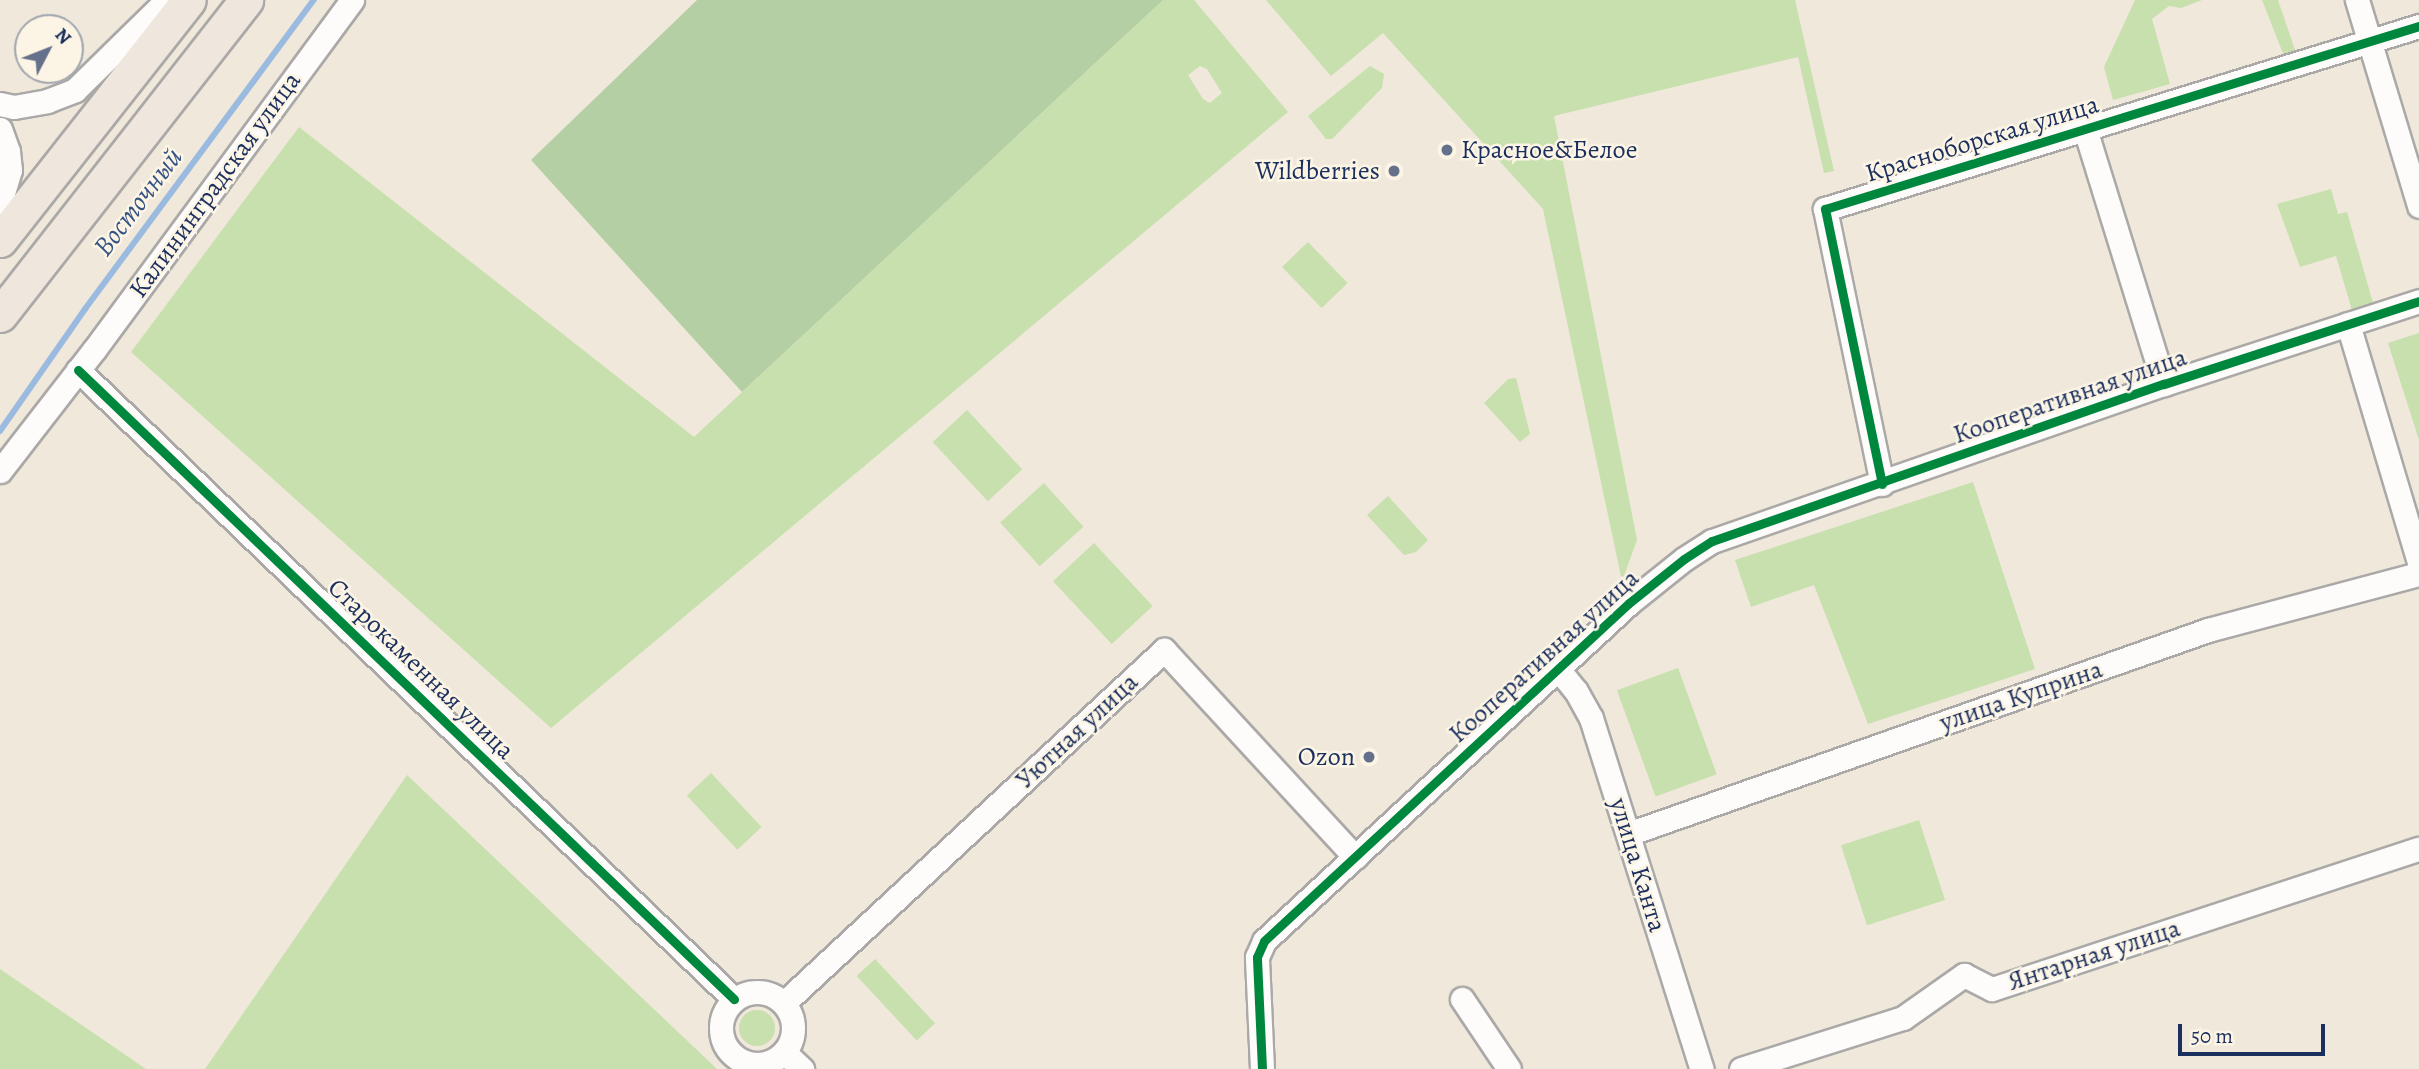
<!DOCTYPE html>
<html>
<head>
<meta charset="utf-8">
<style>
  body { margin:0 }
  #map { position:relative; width:2419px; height:1069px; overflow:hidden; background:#efe8db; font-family:Alegreya,serif }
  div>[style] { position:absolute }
  .green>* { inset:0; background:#c7e0ae; transform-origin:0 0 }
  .round { border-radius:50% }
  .forest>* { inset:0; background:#b4cfa3 }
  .stream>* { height:6px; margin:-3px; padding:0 3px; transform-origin:3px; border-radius:3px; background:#9abadf }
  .roads { filter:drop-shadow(2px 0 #aaa9a7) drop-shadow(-2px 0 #aaa9a7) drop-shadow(0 2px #aaa9a7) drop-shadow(0 -2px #aaa9a7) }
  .minor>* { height:23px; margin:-11.5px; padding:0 11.5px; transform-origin:11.5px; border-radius:11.5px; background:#fdfcfa }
  .minor>.ring { margin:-11.5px; padding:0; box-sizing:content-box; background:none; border:23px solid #fdfcfa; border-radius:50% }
  .highway>* { height:33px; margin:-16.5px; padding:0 16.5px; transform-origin:16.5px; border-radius:16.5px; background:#efe6de }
  .cycleway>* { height:9px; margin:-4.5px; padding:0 4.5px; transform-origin:4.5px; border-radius:4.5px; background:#00873e }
  .dots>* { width:19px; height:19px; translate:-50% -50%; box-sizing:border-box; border:4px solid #fcf5e5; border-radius:50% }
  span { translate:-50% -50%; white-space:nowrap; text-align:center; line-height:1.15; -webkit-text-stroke:5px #fcf5e5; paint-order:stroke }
  .street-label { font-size:26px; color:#1b2f5e }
  .poi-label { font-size:26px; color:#1b2f5e }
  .left { translate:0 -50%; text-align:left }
  .right { translate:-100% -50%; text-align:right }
  .water-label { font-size:28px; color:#365385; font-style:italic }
  .north { position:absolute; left:14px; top:14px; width:70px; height:70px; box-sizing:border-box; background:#fcf5e5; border:2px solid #a2a6af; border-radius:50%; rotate:48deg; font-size:19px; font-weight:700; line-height:28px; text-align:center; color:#1b2f5e }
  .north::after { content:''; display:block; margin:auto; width:24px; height:32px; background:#65708a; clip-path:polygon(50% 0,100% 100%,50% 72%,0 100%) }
  .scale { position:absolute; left:2178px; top:1024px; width:147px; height:32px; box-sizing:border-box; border:4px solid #1b2f5e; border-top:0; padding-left:9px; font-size:21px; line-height:24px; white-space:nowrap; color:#1b2f5e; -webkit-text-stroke:5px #fcf5e5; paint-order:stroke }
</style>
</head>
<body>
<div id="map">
  <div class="green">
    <div style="clip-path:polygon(evenodd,1163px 0,1194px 0,1288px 112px,551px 728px,131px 352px,299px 127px,694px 437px,1163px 0,1200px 66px,1207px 69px,1222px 93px,1210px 103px,1203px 99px,1188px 75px,1200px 66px)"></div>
    <div style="clip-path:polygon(1266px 0,1795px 0,1834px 171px,1824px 173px,1798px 57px,1554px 116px,1637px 540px,1622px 581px,1543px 209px,1383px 33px,1331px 76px)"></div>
    <div style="clip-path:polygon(2135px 0,2202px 0,2181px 8px,2169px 6px,2152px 19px,2170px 84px,2113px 100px,2104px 67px)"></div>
    <div style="clip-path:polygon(2262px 0,2278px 0,2296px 53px,2284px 56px)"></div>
    <div style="clip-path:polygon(1370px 66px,1384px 74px,1382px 88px,1332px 139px,1326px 139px,1308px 116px)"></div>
    <div style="clip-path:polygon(2331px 189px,2338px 214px,2347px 212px,2373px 303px,2352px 310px,2336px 256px,2300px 267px,2277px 204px)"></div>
    <div style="left:1308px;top:242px;width:57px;height:36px;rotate:46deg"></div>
    <div style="clip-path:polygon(2419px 333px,2419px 440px,2388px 343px)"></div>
    <div style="clip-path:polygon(1516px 378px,1530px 434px,1520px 442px,1484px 403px,1508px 379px)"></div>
    <div style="left:967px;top:410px;width:81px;height:47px;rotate:47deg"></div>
    <div style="clip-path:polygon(1973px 482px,2035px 669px,1868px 724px,1814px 585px,1751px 607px,1735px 560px)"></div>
    <div style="left:1044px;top:483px;width:59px;height:59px;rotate:48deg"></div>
    <div style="clip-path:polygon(1388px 496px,1428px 540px,1416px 552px,1404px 555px,1367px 515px)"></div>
    <div style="left:1094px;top:543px;width:86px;height:56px;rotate:47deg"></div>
    <div style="left:1678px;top:668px;width:113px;height:65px;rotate:70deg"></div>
    <div style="left:711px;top:773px;width:74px;height:33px;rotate:47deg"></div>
    <div style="clip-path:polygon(407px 775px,502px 865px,717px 1069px,205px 1069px)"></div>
    <div style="left:1919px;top:820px;width:84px;height:82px;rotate:72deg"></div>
    <div style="left:875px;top:959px;width:88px;height:25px;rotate:47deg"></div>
    <div style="clip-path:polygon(0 969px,146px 1069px,0 1069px)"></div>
    <div class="round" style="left:739px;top:1010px;width:36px;height:36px"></div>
  </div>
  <div class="forest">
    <div style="clip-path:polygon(697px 0,1163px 0,742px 392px,531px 160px)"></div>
  </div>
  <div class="stream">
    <div style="left:0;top:431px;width:149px;rotate:-55.1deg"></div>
    <div style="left:85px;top:309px;width:385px;rotate:-53.5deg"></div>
  </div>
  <div class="roads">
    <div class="minor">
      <div style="left:2357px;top:0;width:215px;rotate:73.2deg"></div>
      <div style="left:0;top:104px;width:14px;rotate:12deg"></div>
      <div style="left:14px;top:107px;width:34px;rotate:-10deg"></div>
      <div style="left:47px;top:101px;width:30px;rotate:-21deg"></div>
      <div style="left:75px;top:90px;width:129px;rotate:-44.4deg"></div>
      <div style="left:0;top:129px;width:23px;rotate:70deg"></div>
      <div style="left:8px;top:151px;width:19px;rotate:84deg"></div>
      <div style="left:10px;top:170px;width:34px;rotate:107deg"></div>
      <div style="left:2085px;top:129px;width:267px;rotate:72.8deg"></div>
      <div style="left:2348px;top:324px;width:248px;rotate:73.4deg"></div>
      <div style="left:78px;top:370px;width:909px;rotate:43.8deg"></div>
      <div style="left:0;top:471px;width:153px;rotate:-52.2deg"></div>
      <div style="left:94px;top:350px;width:435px;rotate:-53.6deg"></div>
      <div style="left:1882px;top:484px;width:281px;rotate:-101.7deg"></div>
      <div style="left:1825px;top:209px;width:622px;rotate:-17.12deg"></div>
      <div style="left:1558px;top:669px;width:28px;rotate:51deg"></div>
      <div style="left:1576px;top:691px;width:31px;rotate:61deg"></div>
      <div style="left:1591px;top:718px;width:368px;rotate:72.5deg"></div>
      <div style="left:1628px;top:834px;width:615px;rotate:-19.38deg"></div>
      <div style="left:2208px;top:630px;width:218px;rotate:-14.9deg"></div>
      <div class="ring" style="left:721px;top:992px;width:49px;height:49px"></div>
      <div style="left:1462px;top:999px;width:84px;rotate:56.1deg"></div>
      <div style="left:784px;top:1003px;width:519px;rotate:-42.89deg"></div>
      <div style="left:1164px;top:650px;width:282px;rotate:47.3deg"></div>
      <div style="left:784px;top:1052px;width:25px;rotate:43deg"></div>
      <div style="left:1262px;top:1069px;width:112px;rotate:-92.6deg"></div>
      <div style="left:1257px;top:957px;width:17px;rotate:-66deg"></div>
      <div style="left:1264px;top:941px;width:497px;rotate:-42.8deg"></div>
      <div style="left:1629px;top:603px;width:70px;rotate:-38.7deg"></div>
      <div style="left:1684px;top:559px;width:33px;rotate:-33deg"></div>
      <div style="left:1712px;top:541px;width:478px;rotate:-19.2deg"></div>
      <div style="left:2164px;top:384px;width:268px;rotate:-18deg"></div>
      <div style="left:1741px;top:1069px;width:170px;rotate:-17.5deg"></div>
      <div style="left:1903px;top:1018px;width:75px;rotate:-35.2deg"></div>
      <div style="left:1964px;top:975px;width:31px;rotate:27deg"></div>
      <div style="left:1992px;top:989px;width:449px;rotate:-18.2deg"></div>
    </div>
    <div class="highway">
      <div style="left:0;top:240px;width:305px;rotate:-51.8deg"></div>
      <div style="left:0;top:315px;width:400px;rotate:-52deg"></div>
    </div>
  </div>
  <div class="cycleway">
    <div style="left:78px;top:370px;width:909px;rotate:43.8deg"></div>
    <div style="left:1882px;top:484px;width:281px;rotate:-101.7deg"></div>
    <div style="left:1825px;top:209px;width:622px;rotate:-17.12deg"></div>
    <div style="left:1262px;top:1069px;width:112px;rotate:-92.6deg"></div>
    <div style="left:1257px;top:957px;width:17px;rotate:-66deg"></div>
    <div style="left:1264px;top:941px;width:497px;rotate:-42.8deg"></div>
    <div style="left:1629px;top:603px;width:70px;rotate:-38.7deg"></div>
    <div style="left:1684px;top:559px;width:33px;rotate:-33deg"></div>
    <div style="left:1712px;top:541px;width:478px;rotate:-19.2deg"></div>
    <div style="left:2164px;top:384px;width:268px;rotate:-18deg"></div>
  </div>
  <div class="dots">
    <div style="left:1447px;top:150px;background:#65708a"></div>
    <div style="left:1394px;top:171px;background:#65708a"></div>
    <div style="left:1369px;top:757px;background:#65708a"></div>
  </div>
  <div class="street-label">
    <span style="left:1982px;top:139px;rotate:-17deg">Красноборская улица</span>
    <span style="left:215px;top:185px;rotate:-54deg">Калининградская улица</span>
    <span style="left:2070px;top:396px;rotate:-19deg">Кооперативная улица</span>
    <span style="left:1544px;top:656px;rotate:-42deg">Кооперативная улица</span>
    <span style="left:421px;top:669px;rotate:44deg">Старокаменная улица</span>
    <span style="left:2021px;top:696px;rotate:-19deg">улица Куприна</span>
    <span style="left:1077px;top:731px;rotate:-43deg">Уютная улица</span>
    <span style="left:1638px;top:865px;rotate:73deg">улица Канта</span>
    <span style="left:2094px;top:955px;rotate:-18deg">Янтарная улица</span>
  </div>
  <div class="poi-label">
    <span class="left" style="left:1461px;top:150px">Красное&amp;Белое</span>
    <span class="right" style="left:1380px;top:171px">Wildberries</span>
    <span class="right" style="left:1355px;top:757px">Ozon</span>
  </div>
  <div class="water-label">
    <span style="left:138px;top:202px;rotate:-53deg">Восточный</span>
  </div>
  <div class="north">N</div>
  <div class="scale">50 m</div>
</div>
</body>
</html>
